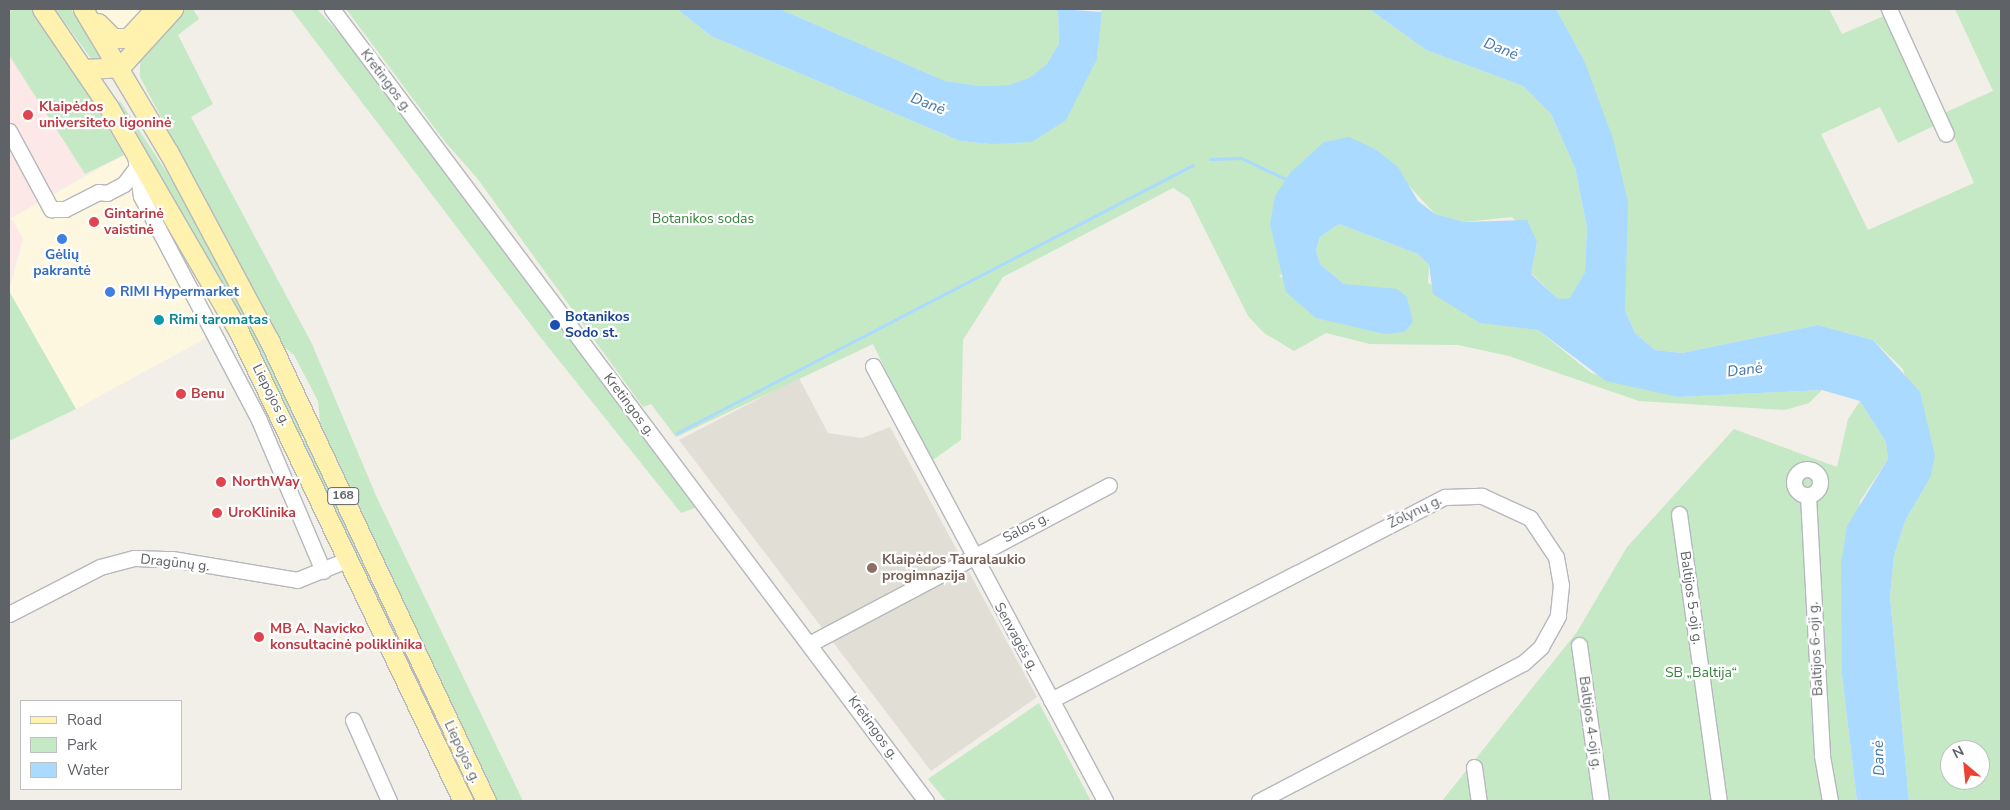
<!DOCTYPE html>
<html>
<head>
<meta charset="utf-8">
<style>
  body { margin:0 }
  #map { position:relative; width:2010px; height:810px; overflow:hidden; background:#f1efe8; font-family:"Nunito Sans",sans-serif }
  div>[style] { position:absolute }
  .commercial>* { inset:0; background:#fef7e0 }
  .education>* { inset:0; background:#e1ded6 }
  .medical>* { inset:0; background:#fce8e6 }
  .green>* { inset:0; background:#c5e8c5; transform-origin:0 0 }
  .water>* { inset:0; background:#aadaff }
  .stream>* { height:3px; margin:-1.5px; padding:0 1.5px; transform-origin:1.5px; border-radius:1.5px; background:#aadaff }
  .roads { filter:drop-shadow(1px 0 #b5b8bc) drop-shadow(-1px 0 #b5b8bc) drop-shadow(0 1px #b5b8bc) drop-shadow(0 -1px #b5b8bc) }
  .minor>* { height:15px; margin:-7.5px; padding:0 7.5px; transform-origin:7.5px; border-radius:7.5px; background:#fff }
  .minor>.ring { margin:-7.5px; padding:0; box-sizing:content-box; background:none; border:15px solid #fff; border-radius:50% }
  .major>* { height:19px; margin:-9.5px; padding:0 9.5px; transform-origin:9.5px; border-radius:9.5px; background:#fff2af }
  .dots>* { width:14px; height:14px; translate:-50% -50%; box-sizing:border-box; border:2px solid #fff; border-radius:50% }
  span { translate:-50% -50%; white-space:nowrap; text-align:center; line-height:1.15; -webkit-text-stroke:4.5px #fff; paint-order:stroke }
  .shield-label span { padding:1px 4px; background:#fff; border:1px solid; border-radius:4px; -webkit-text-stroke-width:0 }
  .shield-label { font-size:12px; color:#5f6368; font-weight:700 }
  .street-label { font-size:14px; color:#5f6368 }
  .health-label { font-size:14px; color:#be3a42; font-weight:700 }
  .left { translate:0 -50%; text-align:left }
  .park-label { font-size:14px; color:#348238 }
  .shop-label { font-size:14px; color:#366cbe; font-weight:700 }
  .transit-label { font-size:14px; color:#164399; font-weight:700 }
  .culture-label { font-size:14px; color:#0d838f; font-weight:700 }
  .education-label { font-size:14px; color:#785e54; font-weight:700 }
  .water-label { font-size:15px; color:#4174aa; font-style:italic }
  .frame { position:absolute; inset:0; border:10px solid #5f6368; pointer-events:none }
  .legend { position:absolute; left:20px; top:700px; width:162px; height:90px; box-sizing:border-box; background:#fff; border:1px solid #bfc1c3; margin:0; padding:6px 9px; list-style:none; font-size:15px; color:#5f6368 }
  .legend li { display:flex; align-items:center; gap:10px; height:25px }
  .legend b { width:25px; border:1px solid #bfc1c3 }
  .north { position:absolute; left:1940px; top:740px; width:50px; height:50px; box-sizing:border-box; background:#fff; border:1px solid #bfc1c3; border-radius:50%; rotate:332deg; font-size:14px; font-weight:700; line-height:20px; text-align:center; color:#5f6368 }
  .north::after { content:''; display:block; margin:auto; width:18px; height:22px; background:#ea4335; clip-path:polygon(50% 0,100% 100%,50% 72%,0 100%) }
</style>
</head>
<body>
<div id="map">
  <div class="commercial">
    <div style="clip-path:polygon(95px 9px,151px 9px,125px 35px,104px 23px)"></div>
    <div style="clip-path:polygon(124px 155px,150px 186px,228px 326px,76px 409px,9px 291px,23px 239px,11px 218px)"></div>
  </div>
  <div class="education">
    <div style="clip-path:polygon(799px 378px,828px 433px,862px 438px,890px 427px,1037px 697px,931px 771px,679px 440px)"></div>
  </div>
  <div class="medical">
    <div style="clip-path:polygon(9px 55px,85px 174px,11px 218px,23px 239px,9px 281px)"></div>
  </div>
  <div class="green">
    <div style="clip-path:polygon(9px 9px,33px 9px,65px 54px,124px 155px,85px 174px,9px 55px)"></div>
    <div style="clip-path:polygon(55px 9px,71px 9px,103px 59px,95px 64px)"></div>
    <div style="clip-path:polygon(181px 9px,193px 9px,199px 19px,178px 35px,213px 104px,191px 117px,312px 344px,377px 498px,523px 801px,492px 801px,322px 439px,318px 401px,294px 355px,279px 343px,140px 77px,140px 60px)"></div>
    <div style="clip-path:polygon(291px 9px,317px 9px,354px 49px,698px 507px,681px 513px,541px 338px)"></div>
    <div style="clip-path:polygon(346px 9px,677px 9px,711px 36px,960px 141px,990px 144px,1097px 59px,1102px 9px,1369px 9px,1426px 50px,1523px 86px,1551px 114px,1575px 168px,1587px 228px,1585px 272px,1570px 299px,1558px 299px,1531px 273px,1537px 242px,1512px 217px,1465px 222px,1435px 214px,1375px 149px,1279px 277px,1363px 286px,1344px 284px,1320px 264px,1316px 250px,1320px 237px,1339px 224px,1418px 254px,1429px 265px,1428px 283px,1518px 327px,1538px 330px,1591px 373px,1678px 397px,1822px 390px,1809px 403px,1785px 410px,1639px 401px,1509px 356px,1458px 345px,1370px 344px,1326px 333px,1294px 351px,1264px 333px,1248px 316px,1189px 198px,1173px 188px,1003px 277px,963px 340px,961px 440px,930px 462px,873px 344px,676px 437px,651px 404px,643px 407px,477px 178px,446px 143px)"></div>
    <div style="clip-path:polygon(780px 9px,1058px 9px,1059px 44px,1046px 65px,1030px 78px,1009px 85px,980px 86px,945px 81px)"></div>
    <div style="clip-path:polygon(evenodd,1556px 9px,1829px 9px,1842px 34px,1884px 16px,1938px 124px,1898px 143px,1880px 107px,1821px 134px,1868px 230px,1974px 183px,1944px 113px,1993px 91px,1955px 9px,2001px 9px,2001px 801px,1909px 801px,1890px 596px,1894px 556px,1905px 521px,1930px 478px,1903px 369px,1873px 340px,1818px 325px,1682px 353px,1655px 350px,1635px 333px,1625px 310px,1584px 60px,1556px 9px,1950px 750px,1980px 750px,1980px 780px,1950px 780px,1950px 750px)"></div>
    <div style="clip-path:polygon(120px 101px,194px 214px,306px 435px,298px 438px,116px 104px)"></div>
    <div style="clip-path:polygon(9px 291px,76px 409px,9px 441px)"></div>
    <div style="clip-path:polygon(1860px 401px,1886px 442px,1888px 459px,1860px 501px,1842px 675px,1857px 801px,1442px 801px,1577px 632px,1627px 547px,1734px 429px,1837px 467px,1848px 419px)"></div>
    <div style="left:307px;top:438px;width:401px;height:8px;rotate:65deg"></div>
    <div style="clip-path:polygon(1039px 703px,1091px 801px,946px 801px,928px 779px)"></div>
  </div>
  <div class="water">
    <div style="clip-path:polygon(677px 9px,780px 9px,945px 81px,980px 86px,1009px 85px,1029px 78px,1046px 65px,1059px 44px,1058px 9px,1102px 12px,1097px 59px,1066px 120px,1032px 142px,990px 144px,960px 141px,711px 36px)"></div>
    <div style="clip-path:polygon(1369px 9px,1556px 9px,1584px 60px,1613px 139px,1628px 202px,1625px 310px,1635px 333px,1655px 350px,1682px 353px,1818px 325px,1873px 340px,1920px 392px,1935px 456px,1930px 478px,1905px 521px,1894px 556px,1890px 596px,1909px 801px,1857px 801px,1842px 675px,1841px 564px,1847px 526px,1888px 459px,1886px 442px,1860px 401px,1822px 390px,1678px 397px,1606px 381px,1538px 330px,1480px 323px,1433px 294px,1429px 265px,1418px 254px,1339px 224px,1320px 237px,1316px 250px,1320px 264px,1344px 284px,1397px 289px,1407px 297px,1413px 322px,1404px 332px,1385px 334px,1316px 318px,1286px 292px,1270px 224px,1275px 196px,1290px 173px,1324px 142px,1349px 137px,1375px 149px,1398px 167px,1418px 201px,1435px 214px,1465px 222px,1527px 220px,1537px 242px,1531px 274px,1558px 299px,1570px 298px,1585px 272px,1587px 228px,1575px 168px,1551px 114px,1523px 86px,1426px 50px)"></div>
  </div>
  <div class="stream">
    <div style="left:1210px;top:159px;width:31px;rotate:-2deg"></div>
    <div style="left:1241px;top:158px;width:50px;rotate:25deg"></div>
    <div style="left:677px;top:433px;width:581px;rotate:-27.45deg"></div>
  </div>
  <div class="roads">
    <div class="minor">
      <div style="left:332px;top:9px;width:990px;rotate:53.13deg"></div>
      <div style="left:1889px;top:9px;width:137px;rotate:65.5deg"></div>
      <div style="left:9px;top:131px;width:89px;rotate:61.7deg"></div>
      <div style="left:51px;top:209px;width:14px"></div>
      <div style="left:65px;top:209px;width:37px;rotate:-27deg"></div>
      <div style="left:98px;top:192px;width:9px;rotate:6deg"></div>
      <div style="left:107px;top:193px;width:19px;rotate:-28deg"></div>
      <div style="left:124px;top:184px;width:20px;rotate:-53deg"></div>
      <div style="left:135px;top:155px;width:41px;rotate:81.7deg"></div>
      <div style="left:141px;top:196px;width:253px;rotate:62.2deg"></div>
      <div style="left:259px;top:420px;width:164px;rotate:67deg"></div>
      <div style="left:873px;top:366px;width:493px;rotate:61.9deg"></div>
      <div class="ring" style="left:1794px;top:469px;width:11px;height:11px"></div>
      <div style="left:1808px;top:496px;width:260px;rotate:86.9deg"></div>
      <div style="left:1822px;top:756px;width:46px;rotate:79.9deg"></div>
      <div style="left:1679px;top:514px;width:290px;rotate:82.1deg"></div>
      <div style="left:9px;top:614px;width:102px;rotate:-27.3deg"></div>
      <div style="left:100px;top:567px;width:35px;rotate:-15deg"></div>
      <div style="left:134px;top:558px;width:38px;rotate:2deg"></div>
      <div style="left:172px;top:559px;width:127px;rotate:9.5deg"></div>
      <div style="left:297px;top:580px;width:56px;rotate:-22deg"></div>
      <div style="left:811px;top:643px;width:337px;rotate:-27.9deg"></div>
      <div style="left:1579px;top:645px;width:158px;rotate:82deg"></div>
      <div style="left:1051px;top:700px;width:443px;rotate:-27.3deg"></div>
      <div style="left:1445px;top:497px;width:37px;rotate:-2deg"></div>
      <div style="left:1482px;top:496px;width:53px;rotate:24.6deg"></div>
      <div style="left:1530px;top:518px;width:47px;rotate:56.3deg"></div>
      <div style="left:1556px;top:557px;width:28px;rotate:80deg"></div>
      <div style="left:1561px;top:585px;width:31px;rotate:96deg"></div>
      <div style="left:1558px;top:616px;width:35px;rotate:119deg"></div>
      <div style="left:1541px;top:647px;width:24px;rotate:138deg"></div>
      <div style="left:1523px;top:663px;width:298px;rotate:152.4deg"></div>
      <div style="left:353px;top:720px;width:89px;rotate:66deg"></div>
      <div style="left:1474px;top:767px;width:34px;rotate:82deg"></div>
    </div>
    <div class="major">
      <div style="left:42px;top:9px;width:117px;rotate:55.8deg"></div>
      <div style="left:108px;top:106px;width:259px;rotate:59.9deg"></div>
      <div style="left:238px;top:330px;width:522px;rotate:64.47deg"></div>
      <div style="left:83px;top:9px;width:168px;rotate:59.2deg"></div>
      <div style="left:169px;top:153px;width:212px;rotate:61.9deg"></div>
      <div style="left:269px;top:340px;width:510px;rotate:64.79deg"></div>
      <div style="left:98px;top:23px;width:21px;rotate:45deg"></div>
      <div style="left:113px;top:38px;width:15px"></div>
      <div style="left:128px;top:38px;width:40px;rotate:-47deg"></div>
      <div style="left:85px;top:69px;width:35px;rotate:-3deg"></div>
      <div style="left:120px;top:67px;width:79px;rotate:-47.6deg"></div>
    </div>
  </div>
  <div class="dots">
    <div style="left:28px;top:115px;background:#e0444e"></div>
    <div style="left:94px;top:222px;background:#e0444e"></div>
    <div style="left:62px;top:239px;background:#3f7fe0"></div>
    <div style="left:110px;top:292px;background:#3f7fe0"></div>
    <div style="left:159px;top:320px;background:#0f9aa8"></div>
    <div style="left:555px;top:325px;background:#1a4fb4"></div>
    <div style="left:181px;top:394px;background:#e0444e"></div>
    <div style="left:221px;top:482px;background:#e0444e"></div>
    <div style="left:217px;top:513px;background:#e0444e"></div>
    <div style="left:872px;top:568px;background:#8d6e63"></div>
    <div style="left:259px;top:637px;background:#e0444e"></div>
  </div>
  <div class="shield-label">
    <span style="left:343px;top:496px">168</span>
  </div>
  <div class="street-label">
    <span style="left:386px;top:81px;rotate:53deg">Kretingos g.</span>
    <span style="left:271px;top:395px;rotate:63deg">Liepojos g.</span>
    <span style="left:629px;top:405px;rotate:53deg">Kretingos g.</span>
    <span style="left:1415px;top:512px;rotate:-26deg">Žolynų g.</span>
    <span style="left:1026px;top:528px;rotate:-27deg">Salos g.</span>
    <span style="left:175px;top:563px;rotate:6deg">Dragūnų g.</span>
    <span style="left:1691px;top:598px;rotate:82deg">Baltijos 5-oji g.</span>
    <span style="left:1016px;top:637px;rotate:61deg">Senvagės g.</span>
    <span style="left:1816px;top:649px;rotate:-93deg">Baltijos 6-oji g.</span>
    <span style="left:1590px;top:723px;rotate:82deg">Baltijos 4-oji g.</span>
    <span style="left:873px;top:728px;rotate:54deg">Kretingos g.</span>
    <span style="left:462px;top:752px;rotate:65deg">Liepojos g.</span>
  </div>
  <div class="health-label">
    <span class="left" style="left:39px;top:115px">Klaipėdos<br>universiteto ligoninė</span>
    <span class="left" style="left:104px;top:222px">Gintarinė<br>vaistinė</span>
    <span class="left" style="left:191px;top:394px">Benu</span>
    <span class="left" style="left:232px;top:482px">NorthWay</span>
    <span class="left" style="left:228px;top:513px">UroKlinika</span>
    <span class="left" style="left:270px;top:637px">MB A. Navicko<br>konsultacinė poliklinika</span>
  </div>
  <div class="park-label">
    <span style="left:703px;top:219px">Botanikos sodas</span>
    <span style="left:1701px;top:673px">SB „Baltija“</span>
  </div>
  <div class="shop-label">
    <span style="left:62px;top:263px">Gėlių<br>pakrantė</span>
    <span class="left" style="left:120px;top:292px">RIMI Hypermarket</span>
  </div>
  <div class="transit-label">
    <span class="left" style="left:565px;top:325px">Botanikos<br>Sodo st.</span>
  </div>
  <div class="culture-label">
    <span class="left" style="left:169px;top:320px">Rimi taromatas</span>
  </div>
  <div class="education-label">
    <span class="left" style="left:882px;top:568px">Klaipėdos Tauralaukio<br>progimnazija</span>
  </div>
  <div class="water-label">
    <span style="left:1501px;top:49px;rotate:22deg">Danė</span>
    <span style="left:928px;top:104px;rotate:22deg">Danė</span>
    <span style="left:1745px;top:370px;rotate:-7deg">Danė</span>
    <span style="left:1879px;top:758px;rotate:-92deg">Danė</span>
  </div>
  <div class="frame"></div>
  <ul class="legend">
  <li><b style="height:6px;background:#fff2af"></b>Road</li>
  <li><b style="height:14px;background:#c5e8c5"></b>Park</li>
  <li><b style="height:14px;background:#aadaff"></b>Water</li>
  </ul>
  <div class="north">N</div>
</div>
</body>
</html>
